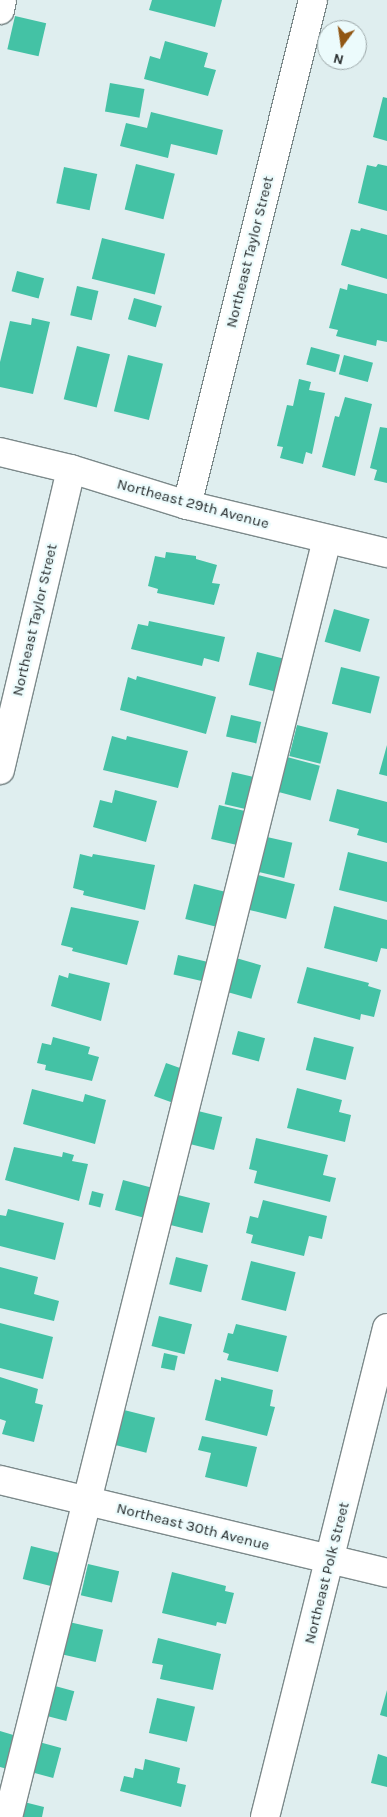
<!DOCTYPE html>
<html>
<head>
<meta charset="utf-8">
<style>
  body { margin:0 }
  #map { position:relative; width:387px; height:1817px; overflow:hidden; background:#dfeeef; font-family:Karla,sans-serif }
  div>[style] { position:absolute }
  .building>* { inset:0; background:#44c2a5; transform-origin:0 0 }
  .roads { filter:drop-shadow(1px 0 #7c898a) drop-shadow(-1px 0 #7c898a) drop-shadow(0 1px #7c898a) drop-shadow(0 -1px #7c898a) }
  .minor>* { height:28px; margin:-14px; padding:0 14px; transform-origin:14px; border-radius:14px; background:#fff }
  span { translate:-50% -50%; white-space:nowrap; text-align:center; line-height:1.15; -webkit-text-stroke:4.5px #ecfbfc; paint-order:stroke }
  .street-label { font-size:15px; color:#252a2b }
  .north { position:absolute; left:317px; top:20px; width:50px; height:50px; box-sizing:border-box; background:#ecfbfc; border:1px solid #9ca7a8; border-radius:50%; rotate:194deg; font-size:14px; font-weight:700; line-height:20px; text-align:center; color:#252a2b }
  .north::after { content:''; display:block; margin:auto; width:18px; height:22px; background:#915714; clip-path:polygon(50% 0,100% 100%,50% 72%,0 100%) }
</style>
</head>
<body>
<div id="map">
  <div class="building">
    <div style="clip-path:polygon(152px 0,222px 0,215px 27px,149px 10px)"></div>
    <div style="left:15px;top:16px;width:32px;height:34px;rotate:13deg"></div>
    <div style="clip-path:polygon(165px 41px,208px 53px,204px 67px,216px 70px,208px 96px,144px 79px,150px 56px,160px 59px)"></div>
    <div style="left:110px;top:83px;width:35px;height:29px;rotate:10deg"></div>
    <div style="clip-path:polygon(383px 97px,387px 98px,387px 141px,373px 137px)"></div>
    <div style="clip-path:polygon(151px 112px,223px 130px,217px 155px,171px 144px,168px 158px,120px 146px,126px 123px,147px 128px)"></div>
    <div style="left:136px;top:164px;width:40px;height:47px;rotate:14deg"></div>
    <div style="clip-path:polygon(378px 164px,387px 166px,387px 211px,358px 203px,367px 165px,376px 167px)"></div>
    <div style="left:64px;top:167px;width:34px;height:37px;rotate:12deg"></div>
    <div style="clip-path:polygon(361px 228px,387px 235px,387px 279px,341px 265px,351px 229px,360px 231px)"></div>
    <div style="left:102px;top:238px;width:65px;height:42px;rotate:14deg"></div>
    <div style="left:17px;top:271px;width:28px;height:21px;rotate:15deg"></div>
    <div style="clip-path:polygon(348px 284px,387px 294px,387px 342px,377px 340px,376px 346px,336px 336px,338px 330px,329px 328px,340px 288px,347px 290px)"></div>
    <div style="left:77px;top:286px;width:22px;height:30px;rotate:13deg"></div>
    <div style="left:134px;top:298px;width:29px;height:22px;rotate:16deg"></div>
    <div style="clip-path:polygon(32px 318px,50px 322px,33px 394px,0 387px,0 362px,10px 321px,31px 325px)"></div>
    <div style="left:77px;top:346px;width:34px;height:55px;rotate:14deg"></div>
    <div style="left:311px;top:347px;width:30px;height:18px;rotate:15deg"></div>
    <div style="left:128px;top:355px;width:36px;height:58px;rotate:14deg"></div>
    <div style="left:344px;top:355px;width:30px;height:20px;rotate:15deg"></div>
    <div style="clip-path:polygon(299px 379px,311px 382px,309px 390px,325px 393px,312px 454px,306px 452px,303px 464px,280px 458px,283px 447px,277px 446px,287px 405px,293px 406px)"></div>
    <div style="clip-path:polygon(345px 397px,372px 404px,355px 476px,322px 467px,335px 416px,339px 417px)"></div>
    <div style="clip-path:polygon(380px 427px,387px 428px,387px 483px,374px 480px,377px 470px,370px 468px)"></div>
    <div style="clip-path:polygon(166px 552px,196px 556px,196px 559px,217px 565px,212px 583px,220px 584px,214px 605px,157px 593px,158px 589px,148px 586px,155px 556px,165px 558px)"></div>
    <div style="left:334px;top:609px;width:37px;height:34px;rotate:16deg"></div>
    <div style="clip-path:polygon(149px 621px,225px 637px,219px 662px,204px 658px,202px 666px,131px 649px,138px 624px,148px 626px)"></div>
    <div style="left:257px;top:652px;width:29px;height:34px;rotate:14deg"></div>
    <div style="left:341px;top:667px;width:40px;height:38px;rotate:14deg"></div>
    <div style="clip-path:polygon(137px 676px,216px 697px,206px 734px,120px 710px,128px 677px,136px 680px)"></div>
    <div style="left:231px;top:715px;width:31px;height:22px;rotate:13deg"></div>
    <div style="left:297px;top:725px;width:32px;height:32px;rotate:14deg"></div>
    <div style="clip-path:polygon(112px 736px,126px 740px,127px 736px,188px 751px,178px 788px,103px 770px)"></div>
    <div style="clip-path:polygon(387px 745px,387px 776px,379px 774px)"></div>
    <div style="left:287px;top:757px;width:34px;height:36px;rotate:15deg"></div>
    <div style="left:232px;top:772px;width:26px;height:33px;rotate:13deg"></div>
    <div style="clip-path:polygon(337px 789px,387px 802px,387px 843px,357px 835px,359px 829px,329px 821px)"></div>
    <div style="clip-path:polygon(115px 790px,157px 801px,146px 842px,93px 827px,100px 800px,112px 803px)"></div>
    <div style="left:219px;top:805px;width:31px;height:35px;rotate:13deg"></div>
    <div style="left:267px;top:837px;width:26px;height:36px;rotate:13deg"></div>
    <div style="clip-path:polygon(348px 852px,387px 862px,387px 902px,339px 890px)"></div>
    <div style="clip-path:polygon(80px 854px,92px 857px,93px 854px,155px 865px,145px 910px,83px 895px,84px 891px,73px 888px)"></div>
    <div style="left:258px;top:875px;width:38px;height:36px;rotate:14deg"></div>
    <div style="left:194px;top:884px;width:36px;height:36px;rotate:14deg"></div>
    <div style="clip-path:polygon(334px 906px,387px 920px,387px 949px,381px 948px,377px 962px,324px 948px)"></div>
    <div style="clip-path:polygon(71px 907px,139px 921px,127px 965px,72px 951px,73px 948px,61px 945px)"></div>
    <div style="left:178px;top:955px;width:31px;height:20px;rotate:13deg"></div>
    <div style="left:236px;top:958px;width:26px;height:35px;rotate:16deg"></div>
    <div style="clip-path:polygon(307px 967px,369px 983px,368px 986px,381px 990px,374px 1017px,361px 1014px,360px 1020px,297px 1003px)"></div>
    <div style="clip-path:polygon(69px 973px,110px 983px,101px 1021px,51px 1006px,59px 975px,68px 978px)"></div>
    <div style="left:238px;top:1031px;width:28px;height:24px;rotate:15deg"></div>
    <div style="clip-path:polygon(53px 1037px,90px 1047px,88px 1054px,99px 1057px,92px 1081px,45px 1070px,46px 1065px,37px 1063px,42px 1043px,51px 1045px)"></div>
    <div style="left:314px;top:1037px;width:41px;height:34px;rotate:14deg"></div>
    <div style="left:166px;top:1063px;width:20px;height:35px;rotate:20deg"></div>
    <div style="clip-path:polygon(297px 1088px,342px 1100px,339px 1112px,351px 1115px,345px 1142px,287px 1128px)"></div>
    <div style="clip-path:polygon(32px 1089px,83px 1102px,85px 1094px,106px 1100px,95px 1144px,23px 1124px)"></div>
    <div style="left:198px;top:1111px;width:25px;height:34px;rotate:14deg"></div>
    <div style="clip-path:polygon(256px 1138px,328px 1155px,323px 1175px,336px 1178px,330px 1202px,254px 1183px,257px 1171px,249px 1169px)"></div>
    <div style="clip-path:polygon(14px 1147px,62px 1157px,63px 1152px,74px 1155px,72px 1161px,88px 1164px,79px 1201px,5px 1180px)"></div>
    <div style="left:123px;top:1180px;width:31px;height:31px;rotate:15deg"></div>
    <div style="left:92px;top:1191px;width:12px;height:14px;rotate:14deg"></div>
    <div style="left:178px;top:1195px;width:33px;height:31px;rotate:14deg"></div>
    <div style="clip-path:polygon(263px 1200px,327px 1216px,322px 1239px,309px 1236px,304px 1256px,251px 1243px,253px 1235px,246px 1233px,250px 1216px,258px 1218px)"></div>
    <div style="clip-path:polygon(8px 1209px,64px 1223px,55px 1260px,0 1246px,0 1215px,6px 1216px)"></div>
    <div style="left:176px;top:1257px;width:33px;height:28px;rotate:14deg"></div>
    <div style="left:251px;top:1261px;width:46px;height:40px;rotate:14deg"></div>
    <div style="clip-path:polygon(0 1267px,38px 1277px,34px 1294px,59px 1301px,54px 1321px,0 1308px)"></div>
    <div style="left:159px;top:1316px;width:34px;height:31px;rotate:14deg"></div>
    <div style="clip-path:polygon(0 1323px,53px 1337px,43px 1379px,0 1368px)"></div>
    <div style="clip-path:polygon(236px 1324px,287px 1336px,278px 1372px,227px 1360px,229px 1354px,223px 1352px,228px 1333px,233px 1334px)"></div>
    <div style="left:164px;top:1353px;width:14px;height:15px;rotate:12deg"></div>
    <div style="clip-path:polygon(0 1377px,38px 1389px,35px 1403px,43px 1405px,34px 1442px,2px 1434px,6px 1421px,0 1419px)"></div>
    <div style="clip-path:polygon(221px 1377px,273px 1390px,270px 1406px,275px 1407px,267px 1436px,205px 1420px,215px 1379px,221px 1381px)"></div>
    <div style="left:124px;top:1410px;width:32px;height:36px;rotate:14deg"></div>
    <div style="clip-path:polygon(202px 1436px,257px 1447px,247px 1487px,205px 1477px,211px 1453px,198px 1450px)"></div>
    <div style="left:31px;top:1546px;width:33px;height:34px;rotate:14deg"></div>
    <div style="left:88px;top:1564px;width:32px;height:32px;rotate:13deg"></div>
    <div style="clip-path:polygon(172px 1572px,226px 1586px,225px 1591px,234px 1593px,226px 1624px,217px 1622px,216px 1626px,162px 1613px)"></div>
    <div style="left:69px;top:1622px;width:35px;height:33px;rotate:13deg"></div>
    <div style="clip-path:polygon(158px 1638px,221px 1654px,213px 1690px,160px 1679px,163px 1665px,152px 1663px)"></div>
    <div style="left:55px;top:1686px;width:20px;height:31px;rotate:15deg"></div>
    <div style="clip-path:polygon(387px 1690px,387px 1717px,380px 1715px)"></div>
    <div style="left:157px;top:1698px;width:39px;height:36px;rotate:13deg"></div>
    <div style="clip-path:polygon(0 1731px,20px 1737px,11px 1770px,0 1767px)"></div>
    <div style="left:39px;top:1742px;width:23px;height:31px;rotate:15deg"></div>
    <div style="clip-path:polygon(378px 1754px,387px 1757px,387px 1787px,371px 1783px)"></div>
    <div style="clip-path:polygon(145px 1759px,180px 1768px,177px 1783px,186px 1785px,181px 1807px,120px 1791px,124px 1776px,133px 1778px,135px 1768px,143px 1770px)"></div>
    <div style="clip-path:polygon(24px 1802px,44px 1807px,42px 1817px,21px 1817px)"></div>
  </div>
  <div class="roads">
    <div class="minor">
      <div style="left:0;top:10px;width:10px;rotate:-79deg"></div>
      <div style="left:0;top:452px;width:73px;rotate:13.5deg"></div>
      <div style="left:71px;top:469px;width:121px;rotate:17.2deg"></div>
      <div style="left:187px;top:505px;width:206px;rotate:13.5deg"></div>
      <div style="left:187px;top:505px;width:520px;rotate:-75.99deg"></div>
      <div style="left:0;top:770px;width:309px;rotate:-76.7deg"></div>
      <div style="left:0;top:1480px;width:398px;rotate:13.5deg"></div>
      <div style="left:8px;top:1817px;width:1317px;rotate:-75.98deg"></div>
      <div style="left:265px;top:1817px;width:504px;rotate:-75.99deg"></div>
    </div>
  </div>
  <div class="street-label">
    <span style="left:250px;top:252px;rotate:-76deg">Northeast Taylor Street</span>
    <span style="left:193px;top:504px;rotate:15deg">Northeast 29th Avenue</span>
    <span style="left:35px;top:620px;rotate:-77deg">Northeast Taylor Street</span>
    <span style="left:193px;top:1527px;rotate:14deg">Northeast 30th Avenue</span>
    <span style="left:327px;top:1573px;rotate:-76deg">Northeast Polk Street</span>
  </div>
  <div class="north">N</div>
</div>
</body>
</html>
